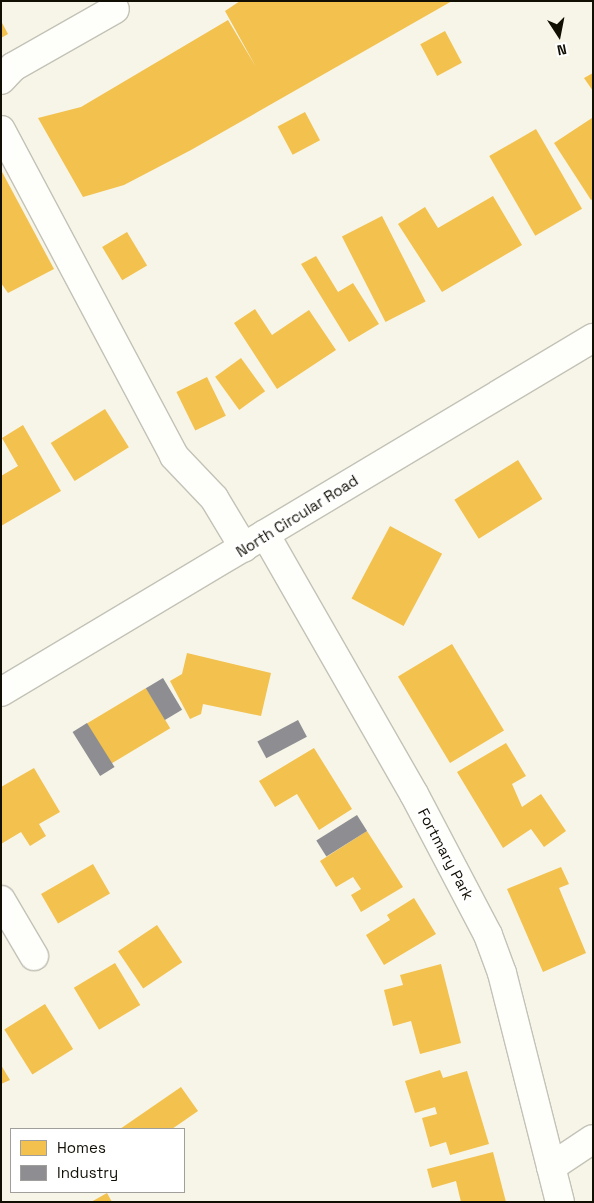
<!DOCTYPE html>
<html>
<head>
<meta charset="utf-8">
<style>
  body { margin:0 }
  #map { position:relative; width:594px; height:1203px; overflow:hidden; background:#f7f5e7; font-family:"Space Grotesk",sans-serif }
  div>[style] { position:absolute }
  .homes>* { inset:0; background:#f2c14e; transform-origin:0 0 }
  .industry>* { inset:0; background:#8d8d92; transform-origin:0 0 }
  .roads { filter:drop-shadow(1px 0 #c3c2b6) drop-shadow(-1px 0 #c3c2b6) drop-shadow(0 1px #c3c2b6) drop-shadow(0 -1px #c3c2b6) }
  .minor>* { height:28px; margin:-14px; padding:0 14px; transform-origin:14px; border-radius:14px; background:#fefefb }
  span { translate:-50% -50%; white-space:nowrap; text-align:center; line-height:1.15; -webkit-text-stroke:5px #fff; paint-order:stroke }
  .street-label { font-size:15px; color:#110f04 }
  .frame { position:absolute; inset:0; border:2px solid #110f04; pointer-events:none }
  .legend { position:absolute; left:10px; top:1128px; width:175px; height:65px; box-sizing:border-box; background:#fff; border:1px solid #a09f9b; margin:0; padding:6px 9px; list-style:none; font-size:15px; color:#110f04 }
  .legend li { display:flex; align-items:center; gap:10px; height:25px }
  .legend b { width:25px; border:1px solid #a09f9b }
  .north { position:absolute; left:534px; top:10px; width:50px; height:50px; -webkit-text-stroke:4px #fff; paint-order:stroke; rotate:169deg; font-size:14px; font-weight:700; line-height:20px; text-align:center; color:#110f04 }
  .north::after { content:''; display:block; margin:auto; width:18px; height:22px; background:#110f04; clip-path:polygon(50% 0,100% 100%,50% 72%,0 100%) }
</style>
</head>
<body>
<div id="map">
  <div class="homes">
    <div style="clip-path:polygon(240px 1px,452px 1px,191px 150px,124px 185px,83px 197px,38px 118px,81px 107px,228px 20px,256px 67px,225px 11px)"></div>
    <div style="clip-path:polygon(1px 21px,8px 34px,1px 38px)"></div>
    <div style="left:445px;top:31px;width:36px;height:28px;rotate:62deg"></div>
    <div style="clip-path:polygon(593px 73px,593px 91px,584px 78px)"></div>
    <div style="left:305px;top:112px;width:32px;height:31px;rotate:62deg"></div>
    <div style="clip-path:polygon(592px 118px,593px 199px,591px 200px,554px 143px)"></div>
    <div style="left:536px;top:129px;width:92px;height:54px;rotate:60deg"></div>
    <div style="clip-path:polygon(1px 170px,54px 269px,8px 293px,1px 283px)"></div>
    <div style="clip-path:polygon(493px 196px,522px 245px,442px 292px,398px 224px,425px 207px,438px 228px)"></div>
    <div style="left:382px;top:216px;width:96px;height:45px;rotate:63deg"></div>
    <div style="left:127px;top:232px;width:39px;height:29px;rotate:59deg"></div>
    <div style="clip-path:polygon(316px 256px,338px 292px,353px 283px,379px 324px,349px 342px,301px 264px)"></div>
    <div style="clip-path:polygon(255px 309px,272px 335px,309px 310px,336px 350px,277px 389px,234px 323px)"></div>
    <div style="left:241px;top:358px;width:41px;height:32px;rotate:54deg"></div>
    <div style="left:207px;top:377px;width:43px;height:34px;rotate:64deg"></div>
    <div style="left:105px;top:409px;width:45px;height:64px;rotate:58deg"></div>
    <div style="clip-path:polygon(23px 425px,61px 491px,1px 526px,1px 476px,18px 466px,2px 438px)"></div>
    <div style="left:518px;top:460px;width:46px;height:75px;rotate:58deg"></div>
    <div style="left:390px;top:526px;width:59px;height:82px;rotate:28deg"></div>
    <div style="left:452px;top:644px;width:101px;height:63px;rotate:59deg"></div>
    <div style="clip-path:polygon(187px 653px,271px 673px,261px 716px,203px 704px,201px 714px,190px 719px,170px 681px,182px 674px)"></div>
    <div style="left:146px;top:688px;width:47px;height:69px;rotate:59deg"></div>
    <div style="clip-path:polygon(506px 743px,526px 776px,512px 784px,522px 807px,541px 794px,566px 831px,544px 847px,531px 829px,503px 848px,457px 772px)"></div>
    <div style="clip-path:polygon(314px 748px,352px 809px,319px 830px,297px 794px,275px 807px,259px 781px)"></div>
    <div style="clip-path:polygon(34px 768px,60px 812px,39px 824px,46px 836px,30px 846px,21px 832px,1px 844px,1px 787px)"></div>
    <div style="clip-path:polygon(367px 831px,403px 887px,361px 912px,351px 895px,361px 889px,353px 877px,336px 887px,320px 861px)"></div>
    <div style="left:93px;top:864px;width:34px;height:60px;rotate:60deg"></div>
    <div style="clip-path:polygon(561px 867px,569px 884px,559px 888px,586px 953px,543px 972px,507px 889px)"></div>
    <div style="clip-path:polygon(414px 898px,436px 934px,384px 965px,366px 935px,390px 920px,387px 915px)"></div>
    <div style="left:157px;top:925px;width:45px;height:47px;rotate:56deg"></div>
    <div style="left:115px;top:963px;width:49px;height:48px;rotate:59deg"></div>
    <div style="clip-path:polygon(441px 964px,461px 1043px,420px 1054px,411px 1021px,393px 1026px,384px 990px,403px 985px,400px 975px)"></div>
    <div style="left:45px;top:1004px;width:53px;height:48px;rotate:58deg"></div>
    <div style="clip-path:polygon(1px 1065px,10px 1080px,1px 1084px)"></div>
    <div style="clip-path:polygon(440px 1070px,443px 1078px,467px 1071px,489px 1144px,450px 1155px,446px 1142px,430px 1147px,422px 1118px,437px 1114px,435px 1107px,415px 1113px,405px 1081px)"></div>
    <div style="clip-path:polygon(181px 1087px,198px 1111px,172px 1129px,120px 1129px)"></div>
    <div style="clip-path:polygon(493px 1152px,506px 1202px,461px 1202px,456px 1181px,432px 1188px,427px 1169px)"></div>
    <div style="clip-path:polygon(107px 1193px,112px 1202px,91px 1202px)"></div>
  </div>
  <div class="industry">
    <div style="left:163px;top:678px;width:37px;height:20px;rotate:59deg"></div>
    <div style="left:298px;top:720px;width:19px;height:46px;rotate:62deg"></div>
    <div style="left:87px;top:723px;width:52px;height:17px;rotate:58deg"></div>
    <div style="left:357px;top:815px;width:19px;height:48px;rotate:58deg"></div>
  </div>
  <div class="roads">
    <div class="minor">
      <div style="left:1px;top:80px;width:18px;rotate:-47deg"></div>
      <div style="left:13px;top:67px;width:117px;rotate:-29.6deg"></div>
      <div style="left:1px;top:130px;width:369px;rotate:62deg"></div>
      <div style="left:174px;top:456px;width:58px;rotate:46.4deg"></div>
      <div style="left:214px;top:498px;width:58px;rotate:59deg"></div>
      <div style="left:265px;top:534px;width:300px;rotate:60.2deg"></div>
      <div style="left:414px;top:794px;width:159px;rotate:62.3deg"></div>
      <div style="left:488px;top:935px;width:40px;rotate:69.8deg"></div>
      <div style="left:502px;top:973px;width:236px;rotate:75.8deg"></div>
      <div style="left:1px;top:692px;width:690px;rotate:-30.88deg"></div>
      <div style="left:1px;top:900px;width:65px;rotate:59.5deg"></div>
      <div style="left:551px;top:1167px;width:50px;rotate:-33.7deg"></div>
    </div>
  </div>
  <div class="street-label">
    <span style="left:297px;top:516px;rotate:-32deg">North Circular Road</span>
    <span style="left:446px;top:854px;rotate:62deg">Fortmary Park</span>
  </div>
  <div class="frame"></div>
  <ul class="legend">
  <li><b style="height:14px;background:#f2c14e"></b>Homes</li>
  <li><b style="height:14px;background:#8d8d92"></b>Industry</li>
  </ul>
  <div class="north">N</div>
</div>
</body>
</html>
